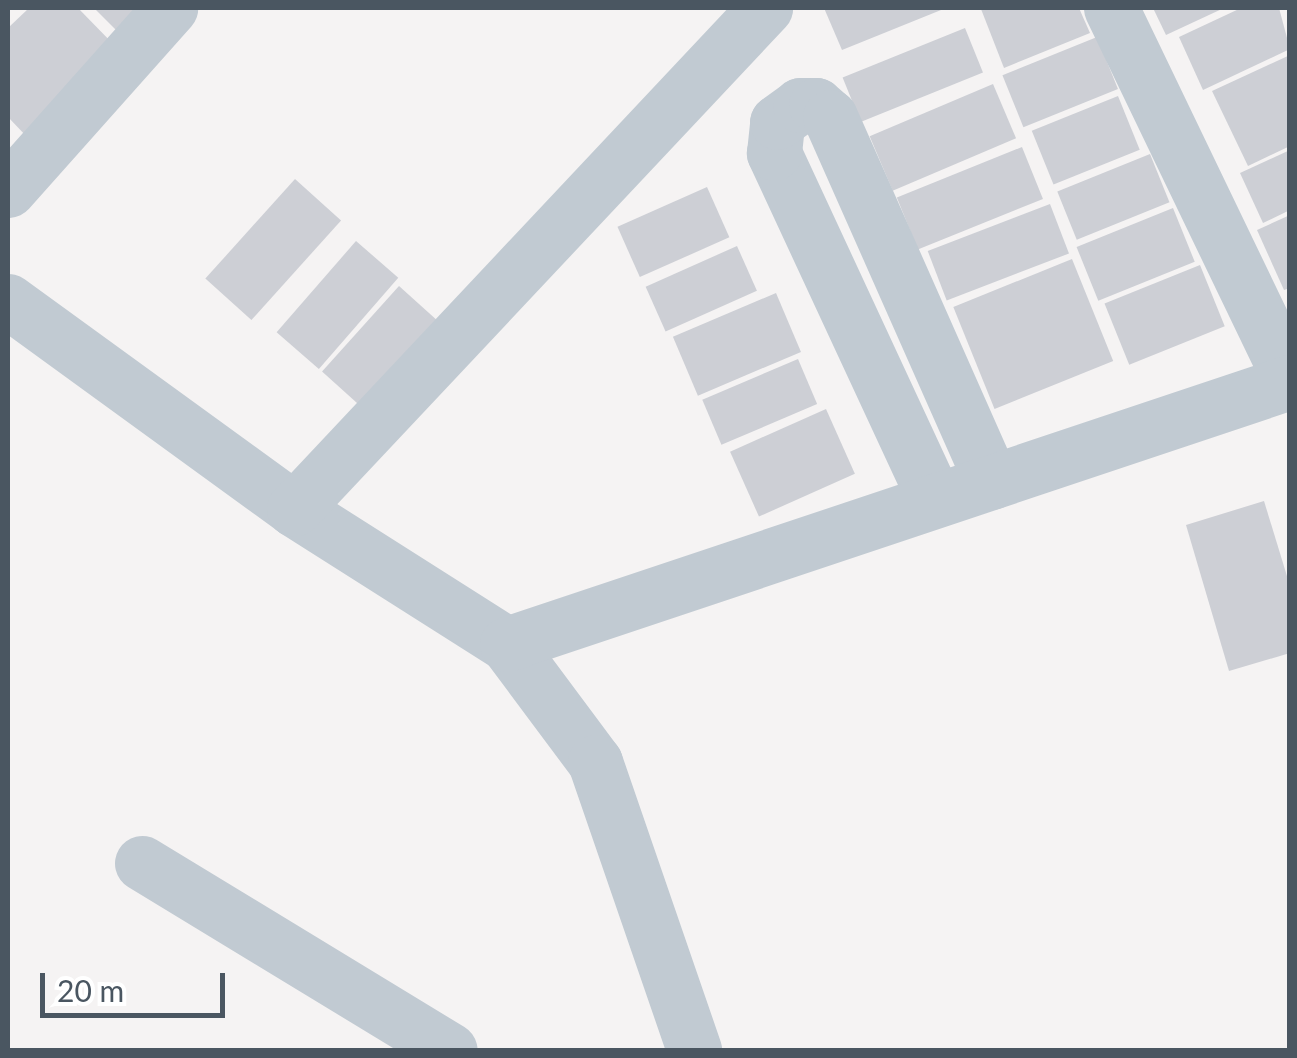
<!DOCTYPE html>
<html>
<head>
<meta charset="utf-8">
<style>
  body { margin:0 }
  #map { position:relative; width:1297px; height:1058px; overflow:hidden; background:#f5f3f3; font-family:Lato,sans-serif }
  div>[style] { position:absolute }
  .building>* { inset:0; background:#cdcfd5; transform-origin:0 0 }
  .minor>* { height:55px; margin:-27.5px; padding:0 27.5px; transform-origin:27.5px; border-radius:27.5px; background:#c1cad2 }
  span { translate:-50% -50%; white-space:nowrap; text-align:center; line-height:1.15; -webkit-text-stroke:9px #fff; paint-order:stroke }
  .frame { position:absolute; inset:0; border:10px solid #4a5661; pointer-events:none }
  .scale { position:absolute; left:40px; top:973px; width:185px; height:45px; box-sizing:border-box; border:5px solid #4a5661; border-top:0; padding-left:12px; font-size:30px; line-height:35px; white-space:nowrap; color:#4a5661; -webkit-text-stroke:8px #fff; paint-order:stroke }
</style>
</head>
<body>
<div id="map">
  <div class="building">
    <div style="clip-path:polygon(29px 8px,78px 8px,118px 49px,28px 138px,8px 117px,8px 28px)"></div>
    <div style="clip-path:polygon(94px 8px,157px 8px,125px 39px)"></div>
    <div style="clip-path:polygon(824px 8px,946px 8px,842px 50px)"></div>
    <div style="clip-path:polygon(1079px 8px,1090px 33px,1004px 68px,981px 9px)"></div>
    <div style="clip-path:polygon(1153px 8px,1224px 8px,1166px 35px)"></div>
    <div style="clip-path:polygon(1241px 8px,1279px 8px,1290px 49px,1203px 90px,1179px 37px)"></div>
    <div style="left:965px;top:28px;width:48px;height:132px;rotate:68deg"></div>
    <div style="left:1097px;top:37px;width:56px;height:102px;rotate:68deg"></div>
    <div style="clip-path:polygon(1290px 55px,1290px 146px,1248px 166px,1212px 91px)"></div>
    <div style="left:993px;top:84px;width:59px;height:134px;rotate:67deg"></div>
    <div style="left:1118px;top:96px;width:58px;height:93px;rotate:68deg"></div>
    <div style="left:1022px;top:147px;width:56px;height:135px;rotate:68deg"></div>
    <div style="clip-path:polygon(1290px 150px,1290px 210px,1263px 223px,1240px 173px)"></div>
    <div style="left:1150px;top:154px;width:52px;height:100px;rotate:68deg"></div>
    <div style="left:295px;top:179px;width:62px;height:134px;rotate:42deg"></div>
    <div style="left:707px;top:187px;width:55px;height:98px;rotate:66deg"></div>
    <div style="left:1050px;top:204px;width:53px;height:131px;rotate:69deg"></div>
    <div style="left:1173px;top:208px;width:58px;height:104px;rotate:68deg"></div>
    <div style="clip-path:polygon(1290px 215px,1290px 288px,1284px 290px,1257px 230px)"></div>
    <div style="left:356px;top:241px;width:56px;height:121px;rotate:41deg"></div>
    <div style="left:737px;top:246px;width:49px;height:100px;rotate:66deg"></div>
    <div style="left:1072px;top:259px;width:110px;height:128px;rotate:68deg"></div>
    <div style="left:1200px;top:265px;width:66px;height:103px;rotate:68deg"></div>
    <div style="left:399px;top:286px;width:59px;height:115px;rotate:42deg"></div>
    <div style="left:776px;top:293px;width:64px;height:112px;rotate:67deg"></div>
    <div style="left:798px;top:359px;width:49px;height:104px;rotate:67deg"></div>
    <div style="left:826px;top:409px;width:71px;height:105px;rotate:66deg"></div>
    <div style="clip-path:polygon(1264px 501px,1290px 586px,1290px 653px,1229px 671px,1186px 525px)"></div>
  </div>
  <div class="minor">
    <div style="left:1111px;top:8px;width:413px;rotate:64.3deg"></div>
    <div style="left:8px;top:190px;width:244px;rotate:-48.3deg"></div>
    <div style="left:8px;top:301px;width:354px;rotate:36deg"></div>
    <div style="left:294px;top:509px;width:252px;rotate:32.4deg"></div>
    <div style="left:507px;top:644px;width:147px;rotate:53.3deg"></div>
    <div style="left:595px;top:762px;width:305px;rotate:71deg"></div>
    <div style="left:935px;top:500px;width:383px;rotate:-114.9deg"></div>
    <div style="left:774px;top:153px;width:31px;rotate:-84deg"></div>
    <div style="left:777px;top:122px;width:29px;rotate:-36deg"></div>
    <div style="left:800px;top:105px;width:16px"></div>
    <div style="left:816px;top:105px;width:18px;rotate:41deg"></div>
    <div style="left:830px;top:117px;width:399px;rotate:66.1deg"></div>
    <div style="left:294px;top:509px;width:688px;rotate:-46.77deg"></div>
    <div style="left:507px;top:644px;width:826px;rotate:-18.5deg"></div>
    <div style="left:142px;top:863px;width:360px;rotate:31.3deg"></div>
  </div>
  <div class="frame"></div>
  <div class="scale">20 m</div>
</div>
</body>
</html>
